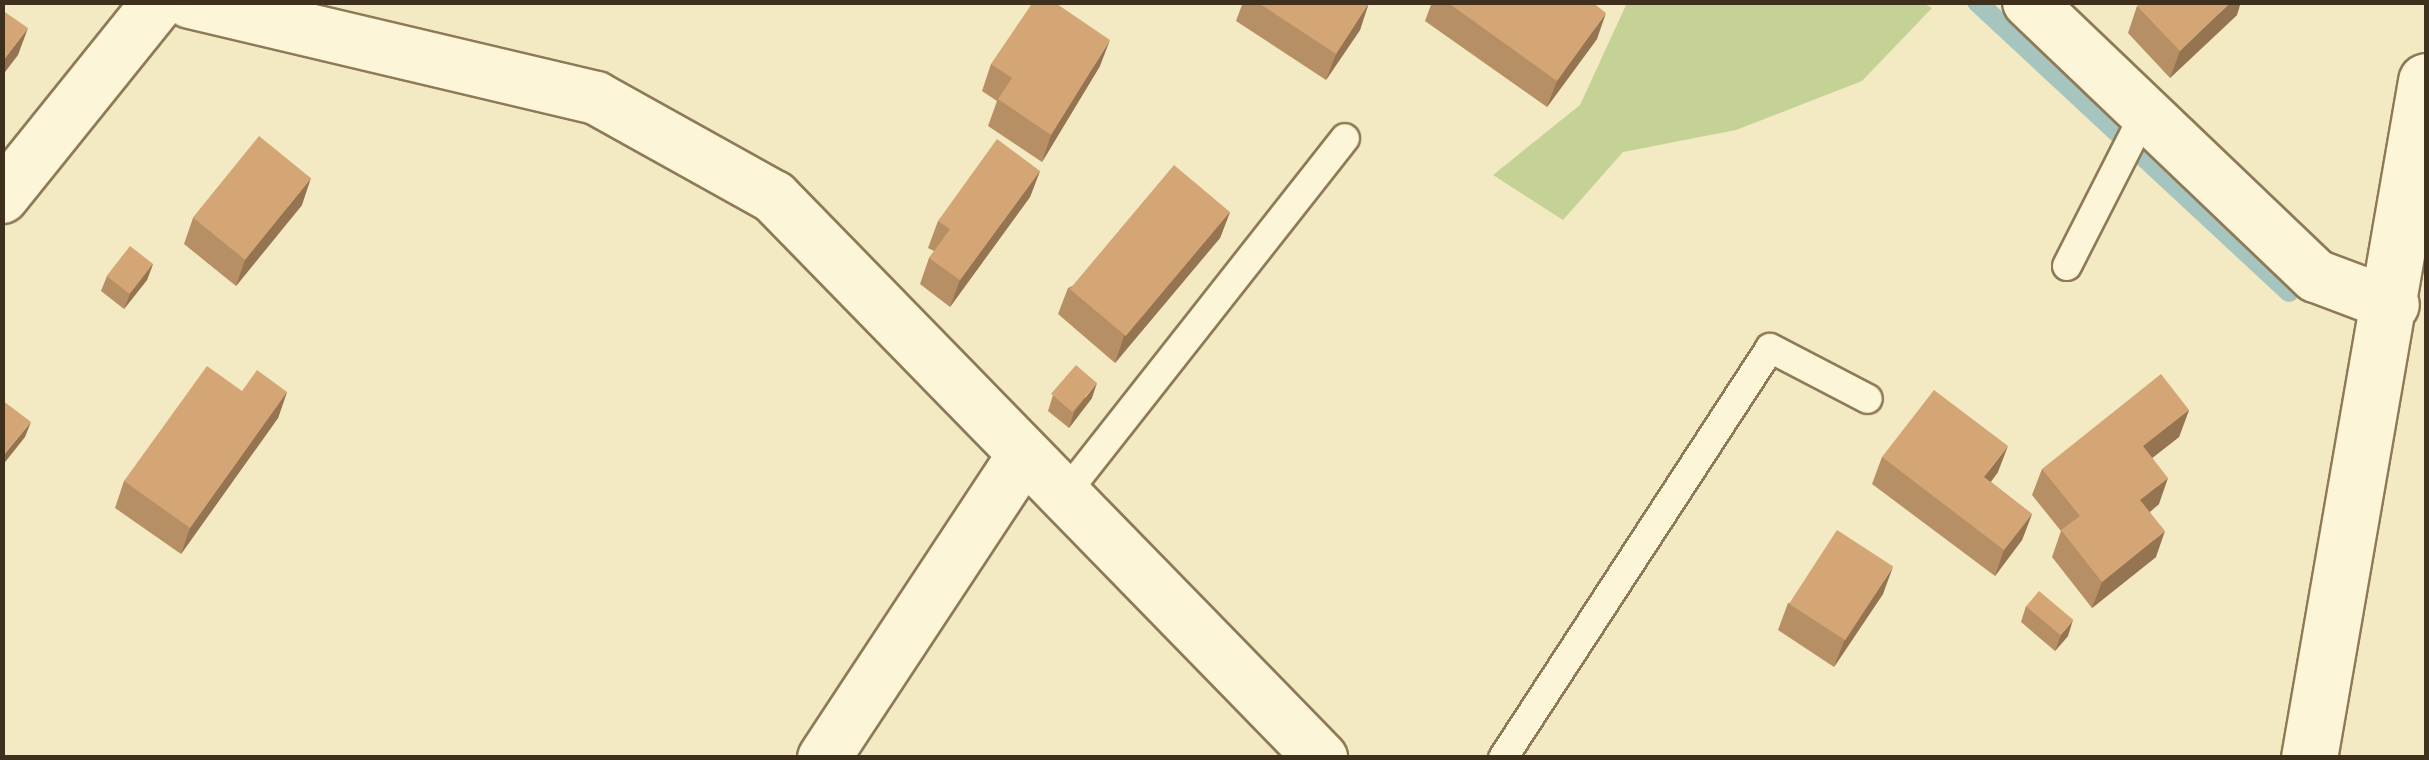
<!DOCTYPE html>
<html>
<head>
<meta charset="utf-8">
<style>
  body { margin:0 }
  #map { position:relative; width:2429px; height:760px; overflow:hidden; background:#f3e9c3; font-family:Lora,serif }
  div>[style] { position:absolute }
  .green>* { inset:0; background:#c5d295 }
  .stream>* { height:20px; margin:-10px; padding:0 10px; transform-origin:10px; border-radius:10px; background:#a6c5bf }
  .roads { filter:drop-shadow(2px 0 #8f7a57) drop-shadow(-2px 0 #8f7a57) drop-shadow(0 2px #8f7a57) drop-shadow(0 -2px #8f7a57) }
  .lane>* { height:28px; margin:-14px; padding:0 14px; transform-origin:14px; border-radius:14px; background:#fcf5d8 }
  .street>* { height:52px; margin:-26px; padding:0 26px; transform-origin:26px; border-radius:26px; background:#fcf5d8 }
  .secondary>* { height:55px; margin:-27.5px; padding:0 27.5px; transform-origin:27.5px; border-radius:27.5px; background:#fcf5d8 }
  .wall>* { inset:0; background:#b78f65 }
  .shaded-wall>* { inset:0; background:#957452 }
  .building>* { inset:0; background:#d5a675; transform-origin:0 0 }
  span { translate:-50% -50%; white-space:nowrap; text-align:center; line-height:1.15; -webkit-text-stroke:8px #f9f2d4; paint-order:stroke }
  .frame { position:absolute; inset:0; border:5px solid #3e301d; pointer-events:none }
</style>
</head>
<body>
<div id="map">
  <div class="green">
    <div style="clip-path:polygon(1921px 2px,1932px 8px,1862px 81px,1736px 130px,1623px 152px,1563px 220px,1493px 175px,1580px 105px,1627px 3px)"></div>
  </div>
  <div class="stream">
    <div style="left:1977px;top:2px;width:426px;rotate:42.9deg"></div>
  </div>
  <div class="roads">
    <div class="lane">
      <div style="left:2067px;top:266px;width:167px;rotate:-63deg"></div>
      <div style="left:1061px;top:499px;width:459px;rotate:-51.8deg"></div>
      <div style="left:1503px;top:758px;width:489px;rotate:-56.9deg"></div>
      <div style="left:1770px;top:348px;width:110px;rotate:27.5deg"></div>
    </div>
    <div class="street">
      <div style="left:190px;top:2px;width:417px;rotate:13.3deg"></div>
      <div style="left:596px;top:98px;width:204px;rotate:29.1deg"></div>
      <div style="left:774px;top:197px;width:784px;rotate:45.72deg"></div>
      <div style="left:2029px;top:2px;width:397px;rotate:43.7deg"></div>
      <div style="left:2316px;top:276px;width:82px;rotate:20.6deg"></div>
      <div style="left:2px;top:197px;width:250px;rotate:-51.2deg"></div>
      <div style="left:824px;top:758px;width:358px;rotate:-56.6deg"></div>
    </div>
    <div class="secondary">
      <div style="left:2309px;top:758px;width:687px;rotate:-80.19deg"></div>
    </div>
  </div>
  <div class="wall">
    <div style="clip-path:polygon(1243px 2px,1368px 2px,1360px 30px,1326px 80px,1236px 21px)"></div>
    <div style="clip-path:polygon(1432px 2px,1592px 2px,1597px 39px,1547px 107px,1425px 21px)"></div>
    <div style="clip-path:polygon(2137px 6px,2237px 15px,2170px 78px,2128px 33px)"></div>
    <div style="clip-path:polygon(991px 64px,1100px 66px,1042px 162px,988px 126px,997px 101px,982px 91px)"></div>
    <div style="clip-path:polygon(1040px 171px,1030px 197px,950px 307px,920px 284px,929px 258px,934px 251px,928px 248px,938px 221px)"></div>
    <div style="clip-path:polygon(302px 205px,236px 286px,184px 244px,193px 218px)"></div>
    <div style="clip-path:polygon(1230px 212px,1220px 238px,1115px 363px,1058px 314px,1068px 288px)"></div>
    <div style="clip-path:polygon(153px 264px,147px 280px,124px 309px,101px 291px,107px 276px)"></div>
    <div style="clip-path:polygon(242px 391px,287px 392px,278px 418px,181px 554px,115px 508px,124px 481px)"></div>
    <div style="clip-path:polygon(1053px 395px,1092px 398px,1069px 428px,1048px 411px)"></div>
    <div style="clip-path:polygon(2189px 410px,2179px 437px,2152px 458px,2159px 504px,2150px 512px,2156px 557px,2092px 608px,2052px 557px,2061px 531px,2032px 495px,2042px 469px)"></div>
    <div style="clip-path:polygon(1882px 457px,1998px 472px,1991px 482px,2032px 514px,2022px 540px,1995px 576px,1872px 484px)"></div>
    <div style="clip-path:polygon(1883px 594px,1834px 667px,1778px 630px,1788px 603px)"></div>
    <div style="clip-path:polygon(2026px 606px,2068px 636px,2055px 651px,2021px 622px)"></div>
  </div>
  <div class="shaded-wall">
    <div style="clip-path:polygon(2231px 2px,2241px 2px,2237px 15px,2170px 78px,2180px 51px)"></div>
    <div style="clip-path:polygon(1369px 3px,1360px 30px,1326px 80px,1336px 54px)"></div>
    <div style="clip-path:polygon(1606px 13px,1597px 39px,1547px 107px,1557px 81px)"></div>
    <div style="clip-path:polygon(28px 28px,18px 55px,2px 76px,2px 62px)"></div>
    <div style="clip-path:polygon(1110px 40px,1100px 66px,1042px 162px,1051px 135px)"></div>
    <div style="clip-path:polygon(1040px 171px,1030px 197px,950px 307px,960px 280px)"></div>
    <div style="clip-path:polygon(311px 178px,302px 205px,236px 286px,245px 260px)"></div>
    <div style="clip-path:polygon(1230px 212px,1220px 238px,1115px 363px,1124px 336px)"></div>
    <div style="clip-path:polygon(153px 264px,147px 280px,124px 309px,130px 294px)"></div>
    <div style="clip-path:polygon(1097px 383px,1092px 398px,1069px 428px,1074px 412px)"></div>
    <div style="clip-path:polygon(287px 392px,278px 418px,181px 554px,190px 528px)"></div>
    <div style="clip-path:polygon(2189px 410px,2179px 437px,2133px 473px,2143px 446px)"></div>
    <div style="clip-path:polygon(31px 422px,25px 437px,2px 466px,2px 457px)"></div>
    <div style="clip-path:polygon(2008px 446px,1998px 472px,1974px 503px,1984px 477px)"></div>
    <div style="clip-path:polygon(2168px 478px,2159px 504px,2131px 527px,2140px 500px)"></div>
    <div style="clip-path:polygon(2032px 514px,2022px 540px,1995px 576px,2004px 550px)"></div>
    <div style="clip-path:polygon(2165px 531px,2156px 557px,2092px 608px,2102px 582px)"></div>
    <div style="clip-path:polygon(1893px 567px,1883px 594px,1834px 667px,1844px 641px)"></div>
    <div style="clip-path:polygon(2073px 620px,2068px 636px,2055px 651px,2061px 635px)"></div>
  </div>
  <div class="building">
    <div style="clip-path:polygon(1033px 2px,1054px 2px,1110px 40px,1051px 135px,998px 99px,1012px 78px,991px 64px)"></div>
    <div style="clip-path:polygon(1257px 2px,1368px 2px,1369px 3px,1336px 54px)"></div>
    <div style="clip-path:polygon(1447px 2px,1592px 2px,1606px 13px,1557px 81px)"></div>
    <div style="clip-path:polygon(2141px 2px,2231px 2px,2180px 51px,2137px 6px)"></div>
    <div style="clip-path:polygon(2px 10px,28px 28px,2px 62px)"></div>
    <div style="left:259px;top:136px;width:67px;height:105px;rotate:39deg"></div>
    <div style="clip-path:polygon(997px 139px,1040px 171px,960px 280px,929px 258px,950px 229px,938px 221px)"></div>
    <div style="left:1174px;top:165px;width:73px;height:162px;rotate:40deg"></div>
    <div style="left:130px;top:246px;width:29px;height:38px;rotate:38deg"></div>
    <div style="left:1076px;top:365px;width:28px;height:38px;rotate:41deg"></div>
    <div style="clip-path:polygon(207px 366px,242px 391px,257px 370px,287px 392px,190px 528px,124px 481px)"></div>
    <div style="clip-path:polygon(2161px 374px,2189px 410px,2143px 446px,2168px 478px,2140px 500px,2165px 531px,2102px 582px,2061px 530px,2080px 516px,2042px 469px)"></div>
    <div style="clip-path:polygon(1934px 390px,2008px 446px,1984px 477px,2032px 514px,2004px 550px,1882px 457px)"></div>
    <div style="clip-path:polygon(2px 400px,31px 422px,2px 457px)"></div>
    <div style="left:1837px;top:530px;width:67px;height:88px;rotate:33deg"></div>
    <div style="left:2039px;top:591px;width:45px;height:20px;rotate:40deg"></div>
  </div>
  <div class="frame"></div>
</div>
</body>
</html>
